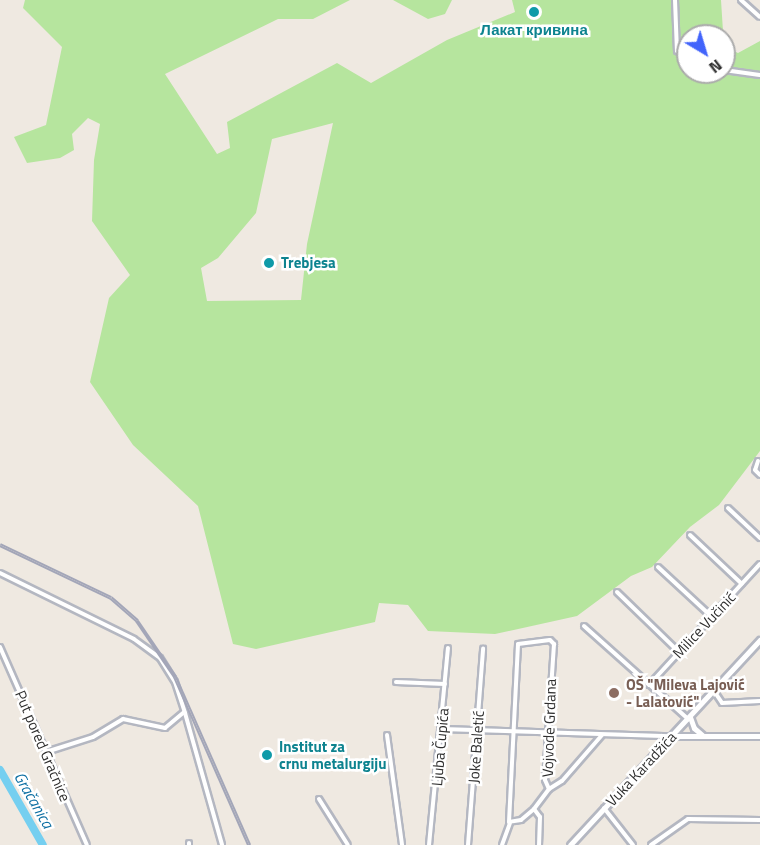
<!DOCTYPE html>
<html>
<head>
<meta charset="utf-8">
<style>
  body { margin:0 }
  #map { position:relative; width:760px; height:845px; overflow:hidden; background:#efe9e1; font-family:"Titillium Web",sans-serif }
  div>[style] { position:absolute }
  .green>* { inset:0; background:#b6e59e }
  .river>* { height:8px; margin:-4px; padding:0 4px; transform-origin:4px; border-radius:4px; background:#75cff0 }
  .roads { filter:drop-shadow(2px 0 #b4b7c1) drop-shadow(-2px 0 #b4b7c1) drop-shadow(0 2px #b4b7c1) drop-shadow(0 -2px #b4b7c1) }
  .street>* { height:4px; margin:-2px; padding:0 2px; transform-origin:2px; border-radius:2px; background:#fff }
  .secondary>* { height:5px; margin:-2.5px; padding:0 2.5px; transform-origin:2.5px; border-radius:2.5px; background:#fff }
  .rail>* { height:4px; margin-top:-2px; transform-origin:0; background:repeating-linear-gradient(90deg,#fff 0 4.5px,#a3a6b8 0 9px); box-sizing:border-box; border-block:2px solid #a3a6b8 }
  .dots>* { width:16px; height:16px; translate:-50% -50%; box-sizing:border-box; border:3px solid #fff; border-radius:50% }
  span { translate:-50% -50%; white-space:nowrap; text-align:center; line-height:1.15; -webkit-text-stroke:5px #fff; paint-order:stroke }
  .culture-label { font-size:15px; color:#0d838f; font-weight:700 }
  .left { translate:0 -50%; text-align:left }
  .street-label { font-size:15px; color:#2e2e2e }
  .education-label { font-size:15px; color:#785e54; font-weight:700 }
  .water-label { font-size:16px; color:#0d6fa3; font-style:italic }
  .north { position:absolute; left:676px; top:24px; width:60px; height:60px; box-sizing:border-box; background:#fff; border:2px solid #ababab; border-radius:50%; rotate:142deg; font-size:16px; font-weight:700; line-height:24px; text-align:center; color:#2e2e2e }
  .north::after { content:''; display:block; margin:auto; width:21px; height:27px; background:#4264fb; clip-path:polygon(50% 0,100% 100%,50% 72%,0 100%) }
</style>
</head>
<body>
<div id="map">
  <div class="green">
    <div style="clip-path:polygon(evenodd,25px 0,350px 0,313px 19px,278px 19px,165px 74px,217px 154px,230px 148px,227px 122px,337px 63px,371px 83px,447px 40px,515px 12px,512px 0,721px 0,724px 47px,738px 53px,760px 41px,760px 451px,719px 505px,690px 527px,652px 567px,631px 576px,577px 616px,495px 634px,428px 631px,408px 605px,379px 603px,375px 622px,256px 649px,233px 644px,198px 506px,133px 445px,90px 382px,109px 298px,130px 275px,92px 221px,94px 160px,100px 124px,88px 118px,72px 134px,74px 150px,60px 158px,27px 163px,14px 137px,46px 125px,62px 47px,23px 8px,25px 0,688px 36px,724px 36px,724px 72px,688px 72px,688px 36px,25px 0,333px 123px,307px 244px,301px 300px,207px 301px,201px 268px,218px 258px,256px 213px,272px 139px,333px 123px)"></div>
    <div style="clip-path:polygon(393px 0,452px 0,445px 14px,428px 19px)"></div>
  </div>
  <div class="river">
    <div style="left:0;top:770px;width:86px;rotate:60.2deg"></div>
  </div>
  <div class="roads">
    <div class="street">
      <div style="left:675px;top:0;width:51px;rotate:87.8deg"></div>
      <div style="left:677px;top:51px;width:13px;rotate:29deg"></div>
      <div style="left:741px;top:0;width:25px;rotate:42deg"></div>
      <div style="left:724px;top:70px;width:36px;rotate:8deg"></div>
      <div style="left:758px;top:461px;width:9px;rotate:108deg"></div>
      <div style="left:755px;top:470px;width:7px;rotate:45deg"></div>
      <div style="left:728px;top:508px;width:44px;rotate:43.2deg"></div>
      <div style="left:690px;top:535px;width:71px;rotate:43.3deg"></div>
      <div style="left:658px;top:567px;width:74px;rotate:42.8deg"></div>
      <div style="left:0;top:573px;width:149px;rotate:26.2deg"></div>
      <div style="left:134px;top:639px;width:32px;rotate:36deg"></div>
      <div style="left:160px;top:658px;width:28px;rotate:58deg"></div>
      <div style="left:175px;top:682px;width:33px;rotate:72deg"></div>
      <div style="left:185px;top:713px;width:137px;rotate:74.3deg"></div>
      <div style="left:617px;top:592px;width:86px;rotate:44.1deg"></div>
      <div style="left:584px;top:626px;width:140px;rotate:41.8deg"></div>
      <div style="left:0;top:647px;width:216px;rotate:66.3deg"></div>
      <div style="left:396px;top:682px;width:49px;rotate:2.3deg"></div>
      <div style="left:649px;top:685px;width:164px;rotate:-47.5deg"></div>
      <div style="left:714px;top:691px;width:14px;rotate:56deg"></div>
      <div style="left:722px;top:703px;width:38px;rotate:-3deg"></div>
      <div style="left:442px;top:729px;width:229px;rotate:1.8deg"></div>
      <div style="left:387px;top:735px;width:111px;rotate:82.2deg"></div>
      <div style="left:46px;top:752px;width:49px;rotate:-17.7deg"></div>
      <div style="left:93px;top:737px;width:35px;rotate:-31deg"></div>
      <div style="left:123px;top:719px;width:43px;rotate:12.1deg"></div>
      <div style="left:165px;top:728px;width:25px;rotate:-40deg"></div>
      <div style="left:549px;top:789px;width:15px;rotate:-32deg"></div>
      <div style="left:562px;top:781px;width:61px;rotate:-49deg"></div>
      <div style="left:319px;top:799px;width:54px;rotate:57.8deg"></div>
      <div style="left:604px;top:808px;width:47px;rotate:51.9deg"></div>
      <div style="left:534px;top:809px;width:17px;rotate:140deg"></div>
      <div style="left:521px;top:820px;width:12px;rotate:171deg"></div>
      <div style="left:509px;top:822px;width:178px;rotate:-87.1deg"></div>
      <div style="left:518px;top:644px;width:32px;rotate:-7deg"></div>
      <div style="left:550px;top:640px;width:6px;rotate:45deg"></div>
      <div style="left:554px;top:644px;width:136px;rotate:93.8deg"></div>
      <div style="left:545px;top:780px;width:10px;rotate:66deg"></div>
      <div style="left:549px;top:789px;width:25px;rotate:127deg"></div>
      <div style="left:534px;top:809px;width:10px;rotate:53deg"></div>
      <div style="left:540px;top:817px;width:28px;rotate:92deg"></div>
      <div style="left:189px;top:845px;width:2px;rotate:-90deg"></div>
      <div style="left:429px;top:845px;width:198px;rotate:-84.5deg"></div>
      <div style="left:468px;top:845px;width:197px;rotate:-85.6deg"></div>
      <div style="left:502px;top:845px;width:23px;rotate:-70deg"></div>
      <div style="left:651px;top:845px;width:45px;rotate:-35.1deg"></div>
      <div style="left:688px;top:819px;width:72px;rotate:0.8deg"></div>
    </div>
    <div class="secondary">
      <div style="left:690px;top:717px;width:12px;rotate:70deg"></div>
      <div style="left:694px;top:728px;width:11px;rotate:41deg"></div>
      <div style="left:672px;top:736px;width:88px"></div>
      <div style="left:570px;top:845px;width:280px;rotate:-47.2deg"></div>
    </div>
  </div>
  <div class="rail">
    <div style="left:0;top:545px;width:123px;rotate:25.5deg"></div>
    <div style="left:111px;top:598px;width:35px;rotate:41deg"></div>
    <div style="left:137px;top:621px;width:68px;rotate:55.8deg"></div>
    <div style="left:175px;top:677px;width:184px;rotate:66.2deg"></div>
  </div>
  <div class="dots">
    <div style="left:534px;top:12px;background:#0f9aa8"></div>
    <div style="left:269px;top:263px;background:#0f9aa8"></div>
    <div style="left:614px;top:693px;background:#8d6e63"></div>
    <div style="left:267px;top:755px;background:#0f9aa8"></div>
  </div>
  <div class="culture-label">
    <span style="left:534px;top:30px">Лакат кривина</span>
    <span class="left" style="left:281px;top:263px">Trebjesa</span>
    <span class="left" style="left:279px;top:755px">Institut za<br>crnu metalurgiju</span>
  </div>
  <div class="street-label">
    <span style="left:704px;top:625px;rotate:-47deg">Milice Vučinić</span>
    <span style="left:549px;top:728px;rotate:-88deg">Vojvode Grdana</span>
    <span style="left:43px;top:746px;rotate:67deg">Put pored Gračnice</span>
    <span style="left:440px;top:747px;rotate:-85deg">Ljuba Čupića</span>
    <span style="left:476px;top:747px;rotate:-86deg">Joke Baletić</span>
    <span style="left:641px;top:769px;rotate:-47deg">Vuka Karadžića</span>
  </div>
  <div class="education-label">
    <span class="left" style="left:626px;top:693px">OŠ "Mileva Lajović<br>- Lalatović"</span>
  </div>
  <div class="water-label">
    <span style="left:34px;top:800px;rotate:60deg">Gračanica</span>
  </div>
  <div class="north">N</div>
</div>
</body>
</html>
